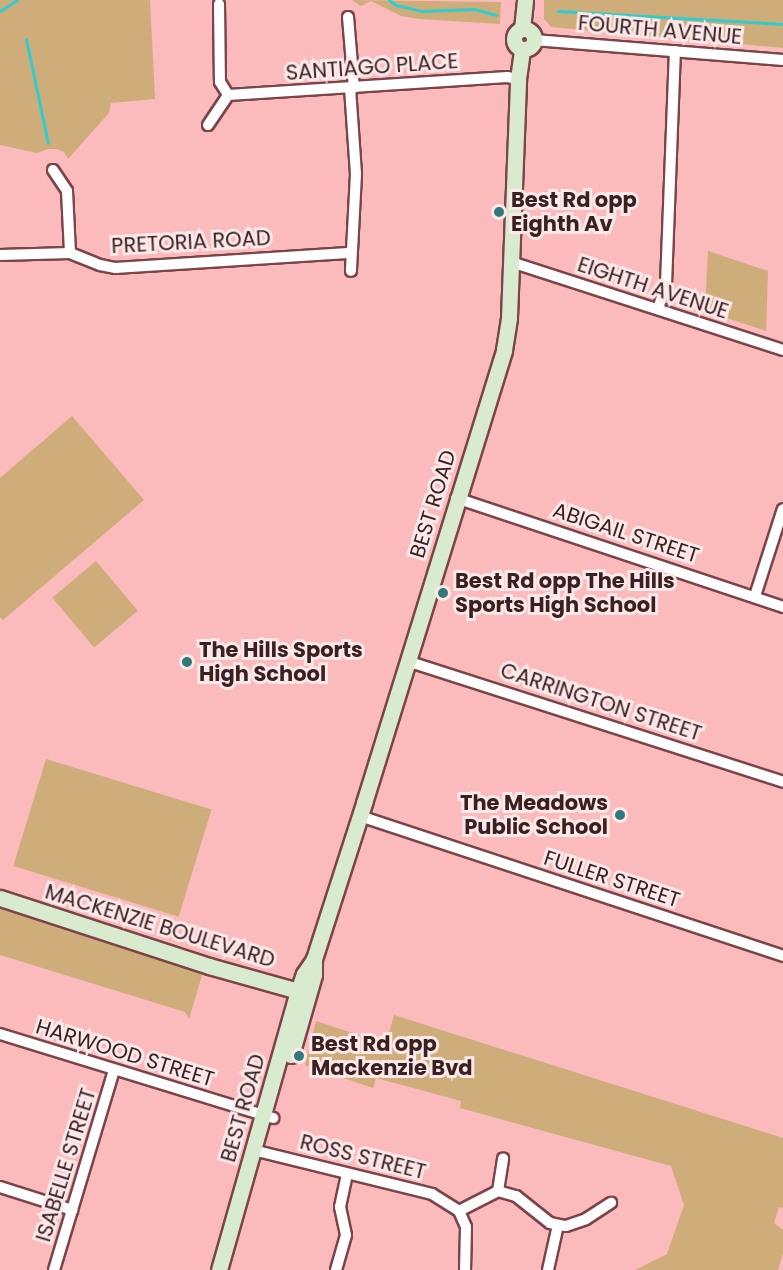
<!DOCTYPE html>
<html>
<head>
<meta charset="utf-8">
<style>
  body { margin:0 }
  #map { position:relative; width:783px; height:1270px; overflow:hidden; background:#fbbabc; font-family:Poppins,sans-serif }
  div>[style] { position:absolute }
  .green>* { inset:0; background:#cfad7a; transform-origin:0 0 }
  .stream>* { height:3px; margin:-1.5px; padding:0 1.5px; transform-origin:1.5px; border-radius:1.5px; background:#30cdcf }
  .roads { filter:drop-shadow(2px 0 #7b4448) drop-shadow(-2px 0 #7b4448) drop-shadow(0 2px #7b4448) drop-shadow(0 -2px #7b4448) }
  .street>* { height:10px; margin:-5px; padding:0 5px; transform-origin:5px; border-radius:5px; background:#fff }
  .secondary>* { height:15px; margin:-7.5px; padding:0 7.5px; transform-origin:7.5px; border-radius:7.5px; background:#d8ebcf }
  .secondary>.ring { margin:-7.5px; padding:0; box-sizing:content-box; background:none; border:15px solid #d8ebcf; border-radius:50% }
  .dots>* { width:16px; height:16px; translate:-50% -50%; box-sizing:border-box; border:3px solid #fde8e9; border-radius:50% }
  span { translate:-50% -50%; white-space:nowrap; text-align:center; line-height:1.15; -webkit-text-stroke:6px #fde8e9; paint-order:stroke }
  .street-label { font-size:21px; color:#392122 }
  .poi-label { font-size:21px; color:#392122; font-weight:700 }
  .left { translate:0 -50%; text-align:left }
  .right { translate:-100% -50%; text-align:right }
</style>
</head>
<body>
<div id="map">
  <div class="green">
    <div style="clip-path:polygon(0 0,150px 0,155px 99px,111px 103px,109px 113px,68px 159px,64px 152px,57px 149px,48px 149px,37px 153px,0 145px)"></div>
    <div style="clip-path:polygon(352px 0,501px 2px,500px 24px,419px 19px,401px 16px,371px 1px,361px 6px)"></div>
    <div style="clip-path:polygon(544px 0,783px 0,783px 48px,551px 27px,544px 19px)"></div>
    <div style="clip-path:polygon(708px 251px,768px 271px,766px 331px,705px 311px)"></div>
    <div style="clip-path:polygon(72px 416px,144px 500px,3px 620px,0 617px,0 478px)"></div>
    <div style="left:96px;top:561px;width:65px;height:57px;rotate:50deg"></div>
    <div style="left:46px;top:759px;width:173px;height:112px;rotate:17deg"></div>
    <div style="clip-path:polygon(0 908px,203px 972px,189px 1019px,185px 1012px,0 955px)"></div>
    <div style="clip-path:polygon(394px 1015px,783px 1138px,783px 1208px,779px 1207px,774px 1223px,783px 1230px,783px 1253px,778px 1270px,635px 1270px,667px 1254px,684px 1205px,671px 1166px,460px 1108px,461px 1101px,376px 1078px,373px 1088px,305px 1065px,316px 1021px,386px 1044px)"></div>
  </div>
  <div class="stream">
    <div style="left:389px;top:0;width:9px;rotate:36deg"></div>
    <div style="left:396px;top:5px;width:26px;rotate:13deg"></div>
    <div style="left:421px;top:11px;width:53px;rotate:-2.2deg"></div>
    <div style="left:474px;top:9px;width:23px;rotate:15deg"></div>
    <div style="left:0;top:11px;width:20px;rotate:-33deg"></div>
    <div style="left:558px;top:11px;width:225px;rotate:3.3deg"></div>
    <div style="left:26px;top:39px;width:106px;rotate:78.1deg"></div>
  </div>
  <div class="roads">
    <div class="street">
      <div style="left:219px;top:4px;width:78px;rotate:89.3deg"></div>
      <div style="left:220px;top:82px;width:15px;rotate:58deg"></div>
      <div style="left:228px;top:95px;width:280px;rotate:-3.7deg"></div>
      <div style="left:507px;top:77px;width:11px;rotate:10deg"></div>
      <div style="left:348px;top:17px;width:71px;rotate:85.2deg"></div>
      <div style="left:534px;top:40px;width:250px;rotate:4.6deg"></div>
      <div style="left:350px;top:88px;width:86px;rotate:86deg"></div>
      <div style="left:356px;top:174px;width:97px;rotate:93deg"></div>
      <div style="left:208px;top:125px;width:36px;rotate:-56deg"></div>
      <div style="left:53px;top:170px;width:25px;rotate:56deg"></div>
      <div style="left:67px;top:191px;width:62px;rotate:87.2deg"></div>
      <div style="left:0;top:255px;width:70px;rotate:-1.6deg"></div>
      <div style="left:70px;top:253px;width:32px;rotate:22deg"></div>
      <div style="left:100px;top:265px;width:16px;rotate:11deg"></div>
      <div style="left:116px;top:268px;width:235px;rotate:-3.7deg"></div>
      <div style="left:511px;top:262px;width:286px;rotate:17.9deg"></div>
      <div style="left:658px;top:309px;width:26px;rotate:-72deg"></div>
      <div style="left:666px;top:284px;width:233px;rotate:-87.8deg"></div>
      <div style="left:456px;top:498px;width:345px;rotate:18.4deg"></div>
      <div style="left:755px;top:596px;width:91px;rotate:-72.2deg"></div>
      <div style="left:407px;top:661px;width:395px;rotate:17.8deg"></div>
      <div style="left:360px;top:816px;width:446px;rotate:18.3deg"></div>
      <div style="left:0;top:1034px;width:286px;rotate:17.1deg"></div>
      <div style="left:253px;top:1150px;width:184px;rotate:13.8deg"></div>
      <div style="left:432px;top:1194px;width:32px;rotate:32deg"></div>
      <div style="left:0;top:1187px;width:76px;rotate:17.7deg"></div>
      <div style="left:498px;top:1191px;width:33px;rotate:-81deg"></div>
      <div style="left:459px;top:1211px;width:44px;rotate:-27.1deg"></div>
      <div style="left:498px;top:1191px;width:19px;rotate:16deg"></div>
      <div style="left:516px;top:1196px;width:43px;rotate:38.5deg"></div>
      <div style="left:550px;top:1223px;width:16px;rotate:11deg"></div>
      <div style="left:566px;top:1226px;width:21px;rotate:-19deg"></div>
      <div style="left:586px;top:1219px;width:30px;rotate:-33deg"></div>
      <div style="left:459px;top:1211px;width:17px;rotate:66deg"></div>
      <div style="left:466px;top:1227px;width:43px;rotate:91.3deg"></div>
      <div style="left:54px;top:1270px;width:209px;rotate:-73.3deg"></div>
      <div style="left:336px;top:1270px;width:36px;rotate:-74deg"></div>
      <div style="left:346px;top:1235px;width:29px;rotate:-102deg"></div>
      <div style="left:340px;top:1207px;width:34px;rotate:-78deg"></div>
      <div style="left:548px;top:1270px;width:46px;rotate:-77.5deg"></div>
    </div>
    <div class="secondary">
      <div class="ring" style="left:514px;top:29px;width:5px;height:5px"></div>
      <div style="left:522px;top:29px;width:29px;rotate:-84deg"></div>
      <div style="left:0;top:898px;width:220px;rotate:18deg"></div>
      <div style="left:209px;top:966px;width:100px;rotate:15.7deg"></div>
      <div style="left:291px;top:1055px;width:83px;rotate:-74deg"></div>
      <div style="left:314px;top:975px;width:16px;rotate:-90deg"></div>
      <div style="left:219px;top:1270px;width:290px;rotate:-74.2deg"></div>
      <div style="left:298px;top:991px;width:18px;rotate:-71deg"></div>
      <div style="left:304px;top:974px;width:18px;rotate:-56deg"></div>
      <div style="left:314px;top:959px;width:164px;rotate:-72.2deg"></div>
      <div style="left:364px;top:803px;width:474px;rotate:-72.8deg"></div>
      <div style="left:504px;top:350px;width:33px;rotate:-81deg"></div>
      <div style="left:509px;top:317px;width:238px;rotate:-87.8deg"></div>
      <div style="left:518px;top:79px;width:30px;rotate:-82deg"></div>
    </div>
  </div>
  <div class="dots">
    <div style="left:499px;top:212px;background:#2f797a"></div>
    <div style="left:443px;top:593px;background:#2f797a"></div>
    <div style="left:187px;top:662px;background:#2f797a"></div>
    <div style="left:620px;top:815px;background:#2f797a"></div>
    <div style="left:299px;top:1056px;background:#2f797a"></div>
  </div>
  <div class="street-label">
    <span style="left:660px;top:30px;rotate:5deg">FOURTH AVENUE</span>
    <span style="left:372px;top:67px;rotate:-4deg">SANTIAGO PLACE</span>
    <span style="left:191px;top:242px;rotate:-3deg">PRETORIA ROAD</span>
    <span style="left:653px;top:288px;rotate:18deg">EIGHTH AVENUE</span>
    <span style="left:433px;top:504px;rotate:-73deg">BEST ROAD</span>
    <span style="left:626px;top:533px;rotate:18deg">ABIGAIL STREET</span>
    <span style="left:601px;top:702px;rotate:18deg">CARRINGTON STREET</span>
    <span style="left:612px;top:879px;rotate:18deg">FULLER STREET</span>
    <span style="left:160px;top:926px;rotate:17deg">MACKENZIE BOULEVARD</span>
    <span style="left:125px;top:1053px;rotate:17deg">HARWOOD STREET</span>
    <span style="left:243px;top:1108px;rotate:-74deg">BEST ROAD</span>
    <span style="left:363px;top:1157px;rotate:14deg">ROSS STREET</span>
    <span style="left:66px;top:1165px;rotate:-73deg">ISABELLE STREET</span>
  </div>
  <div class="poi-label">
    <span class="left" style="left:511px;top:212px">Best Rd opp<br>Eighth Av</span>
    <span class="left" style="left:455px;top:593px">Best Rd opp The Hills<br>Sports High School</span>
    <span class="left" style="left:199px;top:662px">The Hills Sports<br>High School</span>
    <span class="right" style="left:608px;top:815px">The Meadows<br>Public School</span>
    <span class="left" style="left:311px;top:1056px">Best Rd opp<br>Mackenzie Bvd</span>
  </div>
</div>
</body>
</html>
